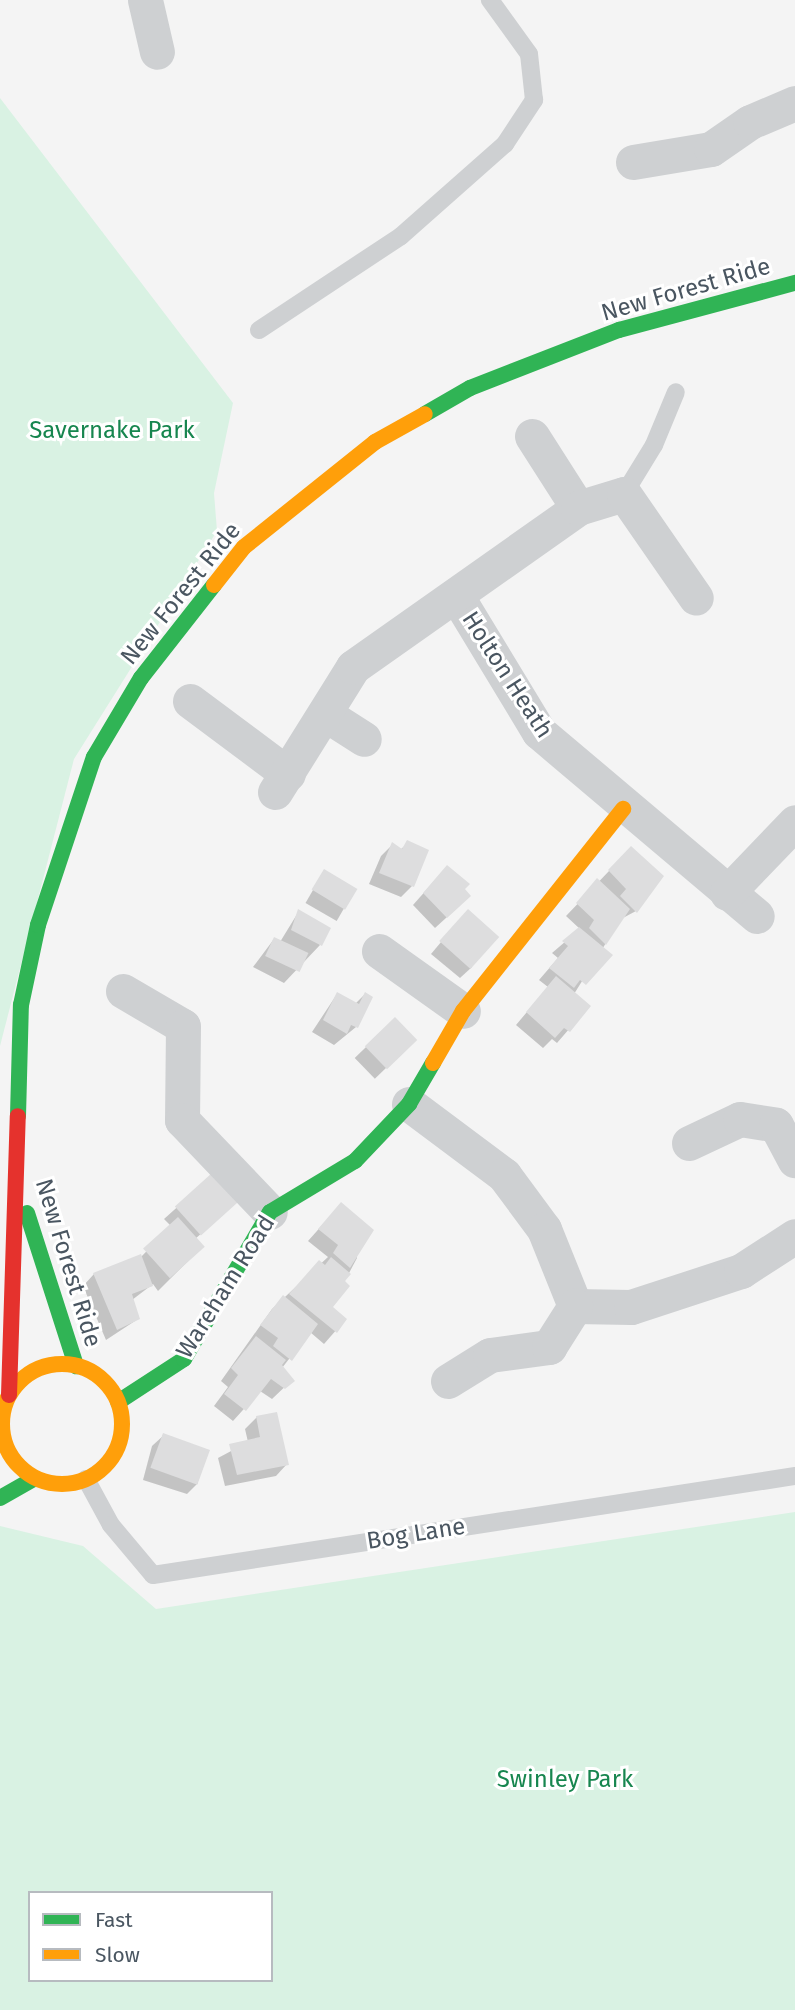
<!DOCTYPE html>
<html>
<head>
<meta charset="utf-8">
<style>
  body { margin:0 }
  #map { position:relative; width:795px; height:2010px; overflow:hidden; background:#f4f4f4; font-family:"Fira Sans",sans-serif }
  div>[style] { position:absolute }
  .green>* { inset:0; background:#d9f2e3 }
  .shadow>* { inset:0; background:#0003; transform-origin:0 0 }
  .building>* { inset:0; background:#ddddde; transform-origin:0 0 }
  .lane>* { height:18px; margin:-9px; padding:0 9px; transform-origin:9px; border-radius:9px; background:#ced0d2 }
  .street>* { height:35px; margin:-17.5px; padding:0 17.5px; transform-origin:17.5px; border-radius:17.5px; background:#ced0d2 }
  .fast>* { height:16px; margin:-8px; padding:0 8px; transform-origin:8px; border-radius:8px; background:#30b455 }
  .slow>* { height:16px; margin:-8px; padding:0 8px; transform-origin:8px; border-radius:8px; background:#ff9f0a }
  .slow>.ring { margin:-8px; padding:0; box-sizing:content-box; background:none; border:16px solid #ff9f0a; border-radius:50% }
  .jam>* { height:16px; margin:-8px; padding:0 8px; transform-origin:8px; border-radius:8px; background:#e5322d }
  span { translate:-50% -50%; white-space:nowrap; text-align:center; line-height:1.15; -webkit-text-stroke:6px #fff; paint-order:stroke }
  .street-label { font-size:24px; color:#4a5661 }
  .park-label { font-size:24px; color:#17864f }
  .legend { position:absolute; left:28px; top:1891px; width:245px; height:91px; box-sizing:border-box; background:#fff; border:2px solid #b7bbc0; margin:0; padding:9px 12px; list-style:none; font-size:21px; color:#4a5661 }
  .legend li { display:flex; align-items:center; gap:14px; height:35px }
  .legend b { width:35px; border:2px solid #b7bbc0 }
</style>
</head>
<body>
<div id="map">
  <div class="green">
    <div style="clip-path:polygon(0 98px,233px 403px,214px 493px,217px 531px,74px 759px,0 1046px)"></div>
    <div style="clip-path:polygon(evenodd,795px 1512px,795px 2010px,0 2010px,0 1526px,83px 1546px,156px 1609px,795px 1512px,30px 1893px,271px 1893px,271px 1980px,30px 1980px,30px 1893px)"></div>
  </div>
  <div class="shadow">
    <div style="clip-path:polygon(408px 843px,412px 886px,401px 897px,369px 884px,381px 856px,392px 845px,400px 850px)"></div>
    <div style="clip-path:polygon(631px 848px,636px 911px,621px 919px,574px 994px,589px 1006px,557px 1043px,552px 1039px,543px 1048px,516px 1025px,548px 987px,539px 980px,558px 958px,552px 953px,580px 929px,566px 916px)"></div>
    <div style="left:324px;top:871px;width:36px;height:37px;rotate:30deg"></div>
    <div style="clip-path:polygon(436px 879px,463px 889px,458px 907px,435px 928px,413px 905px)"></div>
    <div style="clip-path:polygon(299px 911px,320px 945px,284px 983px,253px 967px,274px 939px,280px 942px)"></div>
    <div style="clip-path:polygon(457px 923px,472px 967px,460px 978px,431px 954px)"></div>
    <div style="clip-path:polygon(337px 994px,355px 1004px,365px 994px,356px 1027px,334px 1045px,312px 1032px)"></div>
    <div style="left:395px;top:1019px;width:29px;height:56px;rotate:46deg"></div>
    <div style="clip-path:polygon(212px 1176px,225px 1213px,195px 1239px,202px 1247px,158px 1291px,153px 1284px,132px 1300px,138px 1319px,106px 1340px,83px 1286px,94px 1274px,140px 1258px,171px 1226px,164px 1219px)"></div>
    <div style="clip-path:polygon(341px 1204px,357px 1258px,331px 1307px,345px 1320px,324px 1344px,310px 1332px,282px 1368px,292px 1380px,272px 1399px,260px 1391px,233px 1421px,214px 1406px,228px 1387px,221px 1381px,272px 1309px,328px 1257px,308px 1241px)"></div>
    <div style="clip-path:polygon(257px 1417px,287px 1464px,276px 1476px,225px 1486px,218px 1458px,248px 1442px,245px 1429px)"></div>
    <div style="clip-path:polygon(164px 1435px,198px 1483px,187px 1494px,143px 1480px,152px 1446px)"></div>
  </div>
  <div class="building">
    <div style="clip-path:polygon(407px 840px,429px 850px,414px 887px,379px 873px,392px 842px,402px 849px)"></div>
    <div style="clip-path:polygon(631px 846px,664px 876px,637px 913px,620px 896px,626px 889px,608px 870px)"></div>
    <div style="clip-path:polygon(447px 865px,470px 884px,465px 889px,471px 896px,447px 918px,423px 893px)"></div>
    <div style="left:324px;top:869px;width:39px;height:24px;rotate:31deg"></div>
    <div style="clip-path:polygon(597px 878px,630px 909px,606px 945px,589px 928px,594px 920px,576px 903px)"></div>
    <div style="clip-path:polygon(298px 909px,331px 928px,322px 946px,291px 930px)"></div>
    <div style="left:468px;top:909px;width:42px;height:43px;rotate:42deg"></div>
    <div style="clip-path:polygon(579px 927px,613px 955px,586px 985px,580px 980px,574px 988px,549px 968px,568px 946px,562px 941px)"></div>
    <div style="left:274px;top:937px;width:38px;height:21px;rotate:25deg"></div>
    <div style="clip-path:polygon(556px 976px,591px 1006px,570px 1032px,564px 1028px,555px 1038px,526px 1012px)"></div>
    <div style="clip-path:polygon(337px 992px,359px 1004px,365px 992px,373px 997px,358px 1028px,351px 1025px,347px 1034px,323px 1020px)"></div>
    <div style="left:395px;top:1017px;width:32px;height:42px;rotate:46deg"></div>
    <div style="left:212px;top:1173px;width:39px;height:50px;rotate:48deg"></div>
    <div style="clip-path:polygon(341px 1202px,374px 1230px,350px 1268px,333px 1253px,338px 1245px,318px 1229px)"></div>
    <div style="left:178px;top:1217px;width:40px;height:47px;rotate:48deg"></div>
    <div style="clip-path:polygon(141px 1254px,153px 1286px,132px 1294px,140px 1319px,117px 1330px,93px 1273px)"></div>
    <div style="clip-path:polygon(331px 1257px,351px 1274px,345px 1281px,350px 1286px,333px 1307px,347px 1319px,337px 1333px,289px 1294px,319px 1260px,325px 1265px)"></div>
    <div style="clip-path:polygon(283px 1295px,318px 1324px,292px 1361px,273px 1346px,278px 1338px,260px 1325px)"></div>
    <div style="clip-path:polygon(256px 1336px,286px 1360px,282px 1365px,295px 1381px,285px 1389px,271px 1379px,246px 1411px,224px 1394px,238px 1375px,231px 1368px)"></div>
    <div style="clip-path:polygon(277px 1412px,289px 1465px,237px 1475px,229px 1444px,260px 1437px,256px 1416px)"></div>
    <div style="left:163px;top:1433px;width:50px;height:37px;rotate:20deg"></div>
  </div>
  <div class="lane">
    <div style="left:259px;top:330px;width:170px;rotate:-33.5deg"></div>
    <div style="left:401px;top:236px;width:139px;rotate:-41.5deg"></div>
    <div style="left:505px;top:144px;width:53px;rotate:-56.6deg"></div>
    <div style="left:534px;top:100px;width:46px;rotate:-96.2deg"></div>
    <div style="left:529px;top:54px;width:67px;rotate:-125.8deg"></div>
    <div style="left:624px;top:494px;width:57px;rotate:-58.5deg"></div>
    <div style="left:654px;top:445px;width:57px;rotate:-67.5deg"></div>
    <div style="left:86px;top:1479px;width:52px;rotate:61.5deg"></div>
    <div style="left:111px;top:1525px;width:65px;rotate:50deg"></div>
    <div style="left:153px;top:1575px;width:650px;rotate:-8.77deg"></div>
  </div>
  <div class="street">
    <div style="left:145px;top:0;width:53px;rotate:77deg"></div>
    <div style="left:633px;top:162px;width:79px;rotate:-9.5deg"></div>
    <div style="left:711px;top:149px;width:47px;rotate:-34.7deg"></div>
    <div style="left:750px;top:122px;width:49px;rotate:-22.9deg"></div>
    <div style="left:532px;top:436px;width:85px;rotate:57.4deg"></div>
    <div style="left:456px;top:595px;width:160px;rotate:58.8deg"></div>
    <div style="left:539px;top:732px;width:285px;rotate:40.2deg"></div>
    <div style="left:190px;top:701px;width:122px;rotate:36.7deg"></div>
    <div style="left:325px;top:714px;width:46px;rotate:32.7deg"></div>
    <div style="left:275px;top:792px;width:147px;rotate:-58deg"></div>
    <div style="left:353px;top:667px;width:276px;rotate:-35.2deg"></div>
    <div style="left:578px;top:508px;width:48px;rotate:-16.9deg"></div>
    <div style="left:624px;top:494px;width:126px;rotate:55.3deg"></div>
    <div style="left:727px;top:893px;width:98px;rotate:-46.2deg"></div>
    <div style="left:379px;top:951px;width:103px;rotate:35.5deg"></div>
    <div style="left:123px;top:991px;width:69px;rotate:30.3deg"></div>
    <div style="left:183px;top:1026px;width:94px;rotate:90.6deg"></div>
    <div style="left:182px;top:1120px;width:127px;rotate:46.3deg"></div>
    <div style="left:409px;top:1104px;width:119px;rotate:36.8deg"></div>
    <div style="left:504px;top:1175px;width:67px;rotate:53.5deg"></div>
    <div style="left:544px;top:1229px;width:83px;rotate:68.1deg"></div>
    <div style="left:575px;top:1306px;width:56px;rotate:1deg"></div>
    <div style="left:631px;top:1307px;width:116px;rotate:-18.1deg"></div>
    <div style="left:741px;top:1271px;width:64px;rotate:-32.9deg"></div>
    <div style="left:689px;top:1143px;width:56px;rotate:-25.2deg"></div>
    <div style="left:740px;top:1119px;width:36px;rotate:9deg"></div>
    <div style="left:776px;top:1125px;width:40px;rotate:62deg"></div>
    <div style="left:448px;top:1381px;width:49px;rotate:-31.8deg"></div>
    <div style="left:490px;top:1355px;width:60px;rotate:-7.7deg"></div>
    <div style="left:549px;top:1347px;width:49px;rotate:-57.6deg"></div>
  </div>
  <div class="fast">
    <div style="left:425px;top:414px;width:52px;rotate:-30deg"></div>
    <div style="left:470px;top:388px;width:160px;rotate:-21.3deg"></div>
    <div style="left:619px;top:330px;width:182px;rotate:-15deg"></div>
    <div style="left:18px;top:1116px;width:111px;rotate:-88.5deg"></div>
    <div style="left:21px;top:1005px;width:82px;rotate:-78deg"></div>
    <div style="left:38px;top:925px;width:177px;rotate:-71.6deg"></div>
    <div style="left:94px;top:757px;width:92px;rotate:-59.3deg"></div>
    <div style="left:141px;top:678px;width:118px;rotate:-51.9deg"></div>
    <div style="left:27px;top:1213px;width:161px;rotate:72.2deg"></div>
    <div style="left:118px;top:1402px;width:79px;rotate:-33.1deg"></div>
    <div style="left:184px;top:1359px;width:170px;rotate:-59.7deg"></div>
    <div style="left:270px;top:1212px;width:99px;rotate:-31deg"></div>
    <div style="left:355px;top:1161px;width:79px;rotate:-46.5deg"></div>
    <div style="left:409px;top:1104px;width:48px;rotate:-59.7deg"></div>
    <div style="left:0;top:1498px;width:40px;rotate:-29.7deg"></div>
  </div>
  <div class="slow">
    <div style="left:214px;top:585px;width:48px;rotate:-51.7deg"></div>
    <div style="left:244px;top:547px;width:168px;rotate:-38.7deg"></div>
    <div style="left:375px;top:442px;width:57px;rotate:-29.2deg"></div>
    <div style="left:433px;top:1063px;width:60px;rotate:-60deg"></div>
    <div style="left:463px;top:1011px;width:258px;rotate:-51.6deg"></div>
    <div class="ring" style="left:2px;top:1364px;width:104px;height:104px"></div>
  </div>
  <div class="jam">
    <div style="left:9px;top:1395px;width:279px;rotate:-88.2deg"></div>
  </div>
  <div class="street-label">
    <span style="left:686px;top:290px;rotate:-16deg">New Forest Ride</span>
    <span style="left:181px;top:594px;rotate:-51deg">New Forest Ride</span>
    <span style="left:507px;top:675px;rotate:57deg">Holton Heath</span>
    <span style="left:68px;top:1263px;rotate:73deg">New Forest Ride</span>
    <span style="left:226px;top:1287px;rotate:-58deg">Wareham Road</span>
    <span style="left:416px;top:1534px;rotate:-9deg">Bog Lane</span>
  </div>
  <div class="park-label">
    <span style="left:112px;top:431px">Savernake Park</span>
    <span style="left:565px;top:1780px">Swinley Park</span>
  </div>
  <ul class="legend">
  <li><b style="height:9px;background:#30b455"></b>Fast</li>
  <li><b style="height:9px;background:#ff9f0a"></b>Slow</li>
  </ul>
</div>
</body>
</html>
